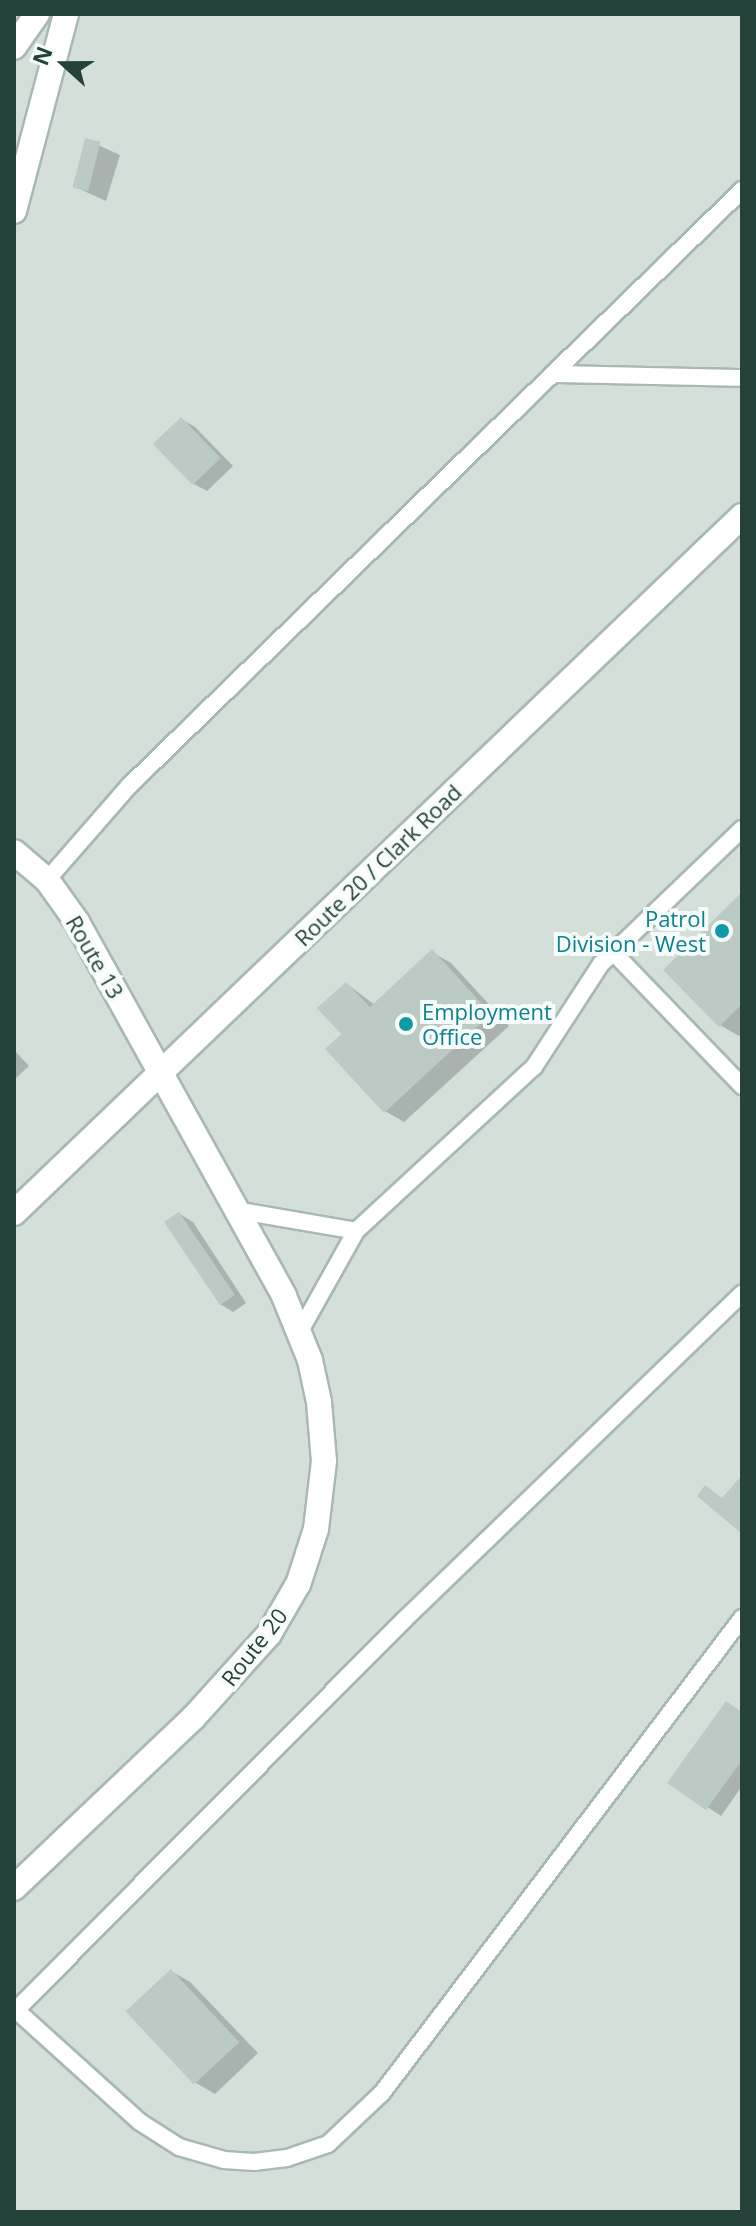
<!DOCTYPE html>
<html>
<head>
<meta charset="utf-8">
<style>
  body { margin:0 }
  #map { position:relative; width:756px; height:2226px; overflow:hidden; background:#e6efeb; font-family:"Open Sans",sans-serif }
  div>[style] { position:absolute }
  .built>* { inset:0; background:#d4dfda; transform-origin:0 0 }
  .shadow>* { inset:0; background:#0003 }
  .building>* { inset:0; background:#bbcac4; transform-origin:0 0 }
  .roads { filter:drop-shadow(2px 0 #a8b8b2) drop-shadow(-2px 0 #a8b8b2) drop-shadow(0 2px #a8b8b2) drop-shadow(0 -2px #a8b8b2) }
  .service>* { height:16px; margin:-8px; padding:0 8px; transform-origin:8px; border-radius:8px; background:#fff }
  .minor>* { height:24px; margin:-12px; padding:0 12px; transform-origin:12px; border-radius:12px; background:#fff }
  .dots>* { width:22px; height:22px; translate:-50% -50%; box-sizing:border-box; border:4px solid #f7fbf9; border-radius:50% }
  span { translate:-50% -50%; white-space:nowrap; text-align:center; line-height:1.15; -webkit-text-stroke:8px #f7fbf9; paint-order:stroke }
  .street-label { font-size:22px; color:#24423a }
  .culture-label { font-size:22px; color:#0d838f }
  .right { translate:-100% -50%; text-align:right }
  .left { translate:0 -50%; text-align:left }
  .frame { position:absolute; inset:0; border:16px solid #24423a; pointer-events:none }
  .north { position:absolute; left:24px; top:24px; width:80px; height:80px; -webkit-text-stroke:6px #f7fbf9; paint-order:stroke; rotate:291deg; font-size:22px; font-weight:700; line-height:32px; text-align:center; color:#24423a }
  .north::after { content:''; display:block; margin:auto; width:28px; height:36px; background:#24423a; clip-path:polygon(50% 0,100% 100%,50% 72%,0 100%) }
</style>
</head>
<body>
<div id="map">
  <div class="built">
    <div style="left:14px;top:14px;width:728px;height:2198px"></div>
  </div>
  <div class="shadow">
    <div style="clip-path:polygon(87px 140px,120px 155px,106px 201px,73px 186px)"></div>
    <div style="clip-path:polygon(181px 419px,195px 427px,233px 466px,207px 491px,194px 484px)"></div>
    <div style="clip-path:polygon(742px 895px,742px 1034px,739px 1036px,720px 1025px)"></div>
    <div style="clip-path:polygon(432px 952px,451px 963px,509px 1026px,404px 1122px,385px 1111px,344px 1034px,347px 984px,375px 1005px)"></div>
    <div style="clip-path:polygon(14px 1050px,29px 1066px,14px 1080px)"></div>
    <div style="clip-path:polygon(180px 1214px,193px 1222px,246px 1303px,233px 1312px,220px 1304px)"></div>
    <div style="clip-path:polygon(742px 1713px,742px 1786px,721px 1816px,670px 1782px)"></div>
    <div style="clip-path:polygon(171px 1971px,190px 1982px,258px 2053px,215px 2094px,196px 2083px,129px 2012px)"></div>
  </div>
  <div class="building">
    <div style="left:85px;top:138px;width:16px;height:51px;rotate:14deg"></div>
    <div style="left:181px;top:417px;width:57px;height:39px;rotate:46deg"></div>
    <div style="clip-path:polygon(742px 892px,742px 1004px,719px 1027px,663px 970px)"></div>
    <div style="clip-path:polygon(432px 949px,491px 1014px,384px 1113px,325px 1049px,341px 1034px,317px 1008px,346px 982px,370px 1007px)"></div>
    <div style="left:179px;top:1212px;width:100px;height:18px;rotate:56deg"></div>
    <div style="clip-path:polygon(742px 1475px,742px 1534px,697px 1496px,705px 1485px,722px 1498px)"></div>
    <div style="clip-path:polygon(726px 1701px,742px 1712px,742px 1760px,706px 1810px,667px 1783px)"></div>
    <div style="left:171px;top:1969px;width:100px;height:62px;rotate:47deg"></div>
  </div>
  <div class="roads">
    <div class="service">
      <div style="left:553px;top:374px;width:189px;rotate:1.2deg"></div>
      <div style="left:47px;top:880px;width:125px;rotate:-48.9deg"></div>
      <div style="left:129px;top:786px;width:855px;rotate:-44.19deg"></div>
      <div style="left:613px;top:952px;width:186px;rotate:46.1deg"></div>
      <div style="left:235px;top:1210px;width:123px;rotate:9.8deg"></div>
      <div style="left:356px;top:1231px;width:117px;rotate:119.2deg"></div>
      <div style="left:356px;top:1231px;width:242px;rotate:-42.7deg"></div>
      <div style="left:534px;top:1067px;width:123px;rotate:-57deg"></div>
      <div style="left:601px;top:964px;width:195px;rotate:-43.8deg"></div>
      <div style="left:16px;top:2010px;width:167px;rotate:42.1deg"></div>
      <div style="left:140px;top:2122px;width:46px;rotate:32.7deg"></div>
      <div style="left:179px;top:2147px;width:47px;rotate:16.1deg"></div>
      <div style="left:224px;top:2160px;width:30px;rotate:4deg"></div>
      <div style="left:254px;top:2162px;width:33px;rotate:-7deg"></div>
      <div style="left:287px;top:2158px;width:43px;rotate:-18.9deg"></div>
      <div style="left:328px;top:2144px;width:74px;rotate:-43.4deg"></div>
      <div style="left:382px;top:2093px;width:596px;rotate:-52.84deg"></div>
      <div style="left:14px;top:2012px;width:553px;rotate:-45.15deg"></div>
      <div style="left:404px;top:1620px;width:470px;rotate:-44deg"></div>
    </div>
    <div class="minor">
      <div style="left:14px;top:47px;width:40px;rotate:-55.1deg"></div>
      <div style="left:14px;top:211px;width:204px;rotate:-75.2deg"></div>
      <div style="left:14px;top:852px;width:43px;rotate:40.3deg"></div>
      <div style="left:47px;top:880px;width:52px;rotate:54.5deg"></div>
      <div style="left:77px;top:922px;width:427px;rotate:61deg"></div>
      <div style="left:284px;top:1296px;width:69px;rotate:67.9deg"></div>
      <div style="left:310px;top:1360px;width:43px;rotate:77.9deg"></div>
      <div style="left:319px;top:1402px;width:59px;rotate:85.2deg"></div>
      <div style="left:324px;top:1461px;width:68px;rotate:96.7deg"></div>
      <div style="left:316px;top:1529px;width:26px;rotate:108deg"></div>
      <div style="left:308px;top:1554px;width:32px;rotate:108deg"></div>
      <div style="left:298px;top:1584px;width:58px;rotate:120.1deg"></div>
      <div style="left:269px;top:1634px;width:113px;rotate:132.1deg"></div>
      <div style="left:193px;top:1718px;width:247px;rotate:136.5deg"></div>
      <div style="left:14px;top:1213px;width:1008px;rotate:-43.75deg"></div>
    </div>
  </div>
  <div class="dots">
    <div style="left:722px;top:931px;background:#0f9aa8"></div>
    <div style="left:406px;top:1024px;background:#0f9aa8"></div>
  </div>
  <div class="street-label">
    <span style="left:378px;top:865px;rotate:-44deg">Route 20 / Clark Road</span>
    <span style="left:95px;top:957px;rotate:60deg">Route 13</span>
    <span style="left:254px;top:1647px;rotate:-52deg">Route 20</span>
  </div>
  <div class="culture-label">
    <span class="right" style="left:706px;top:931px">Patrol<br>Division - West</span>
    <span class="left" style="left:422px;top:1024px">Employment<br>Office</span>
  </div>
  <div class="frame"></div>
  <div class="north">N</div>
</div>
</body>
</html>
